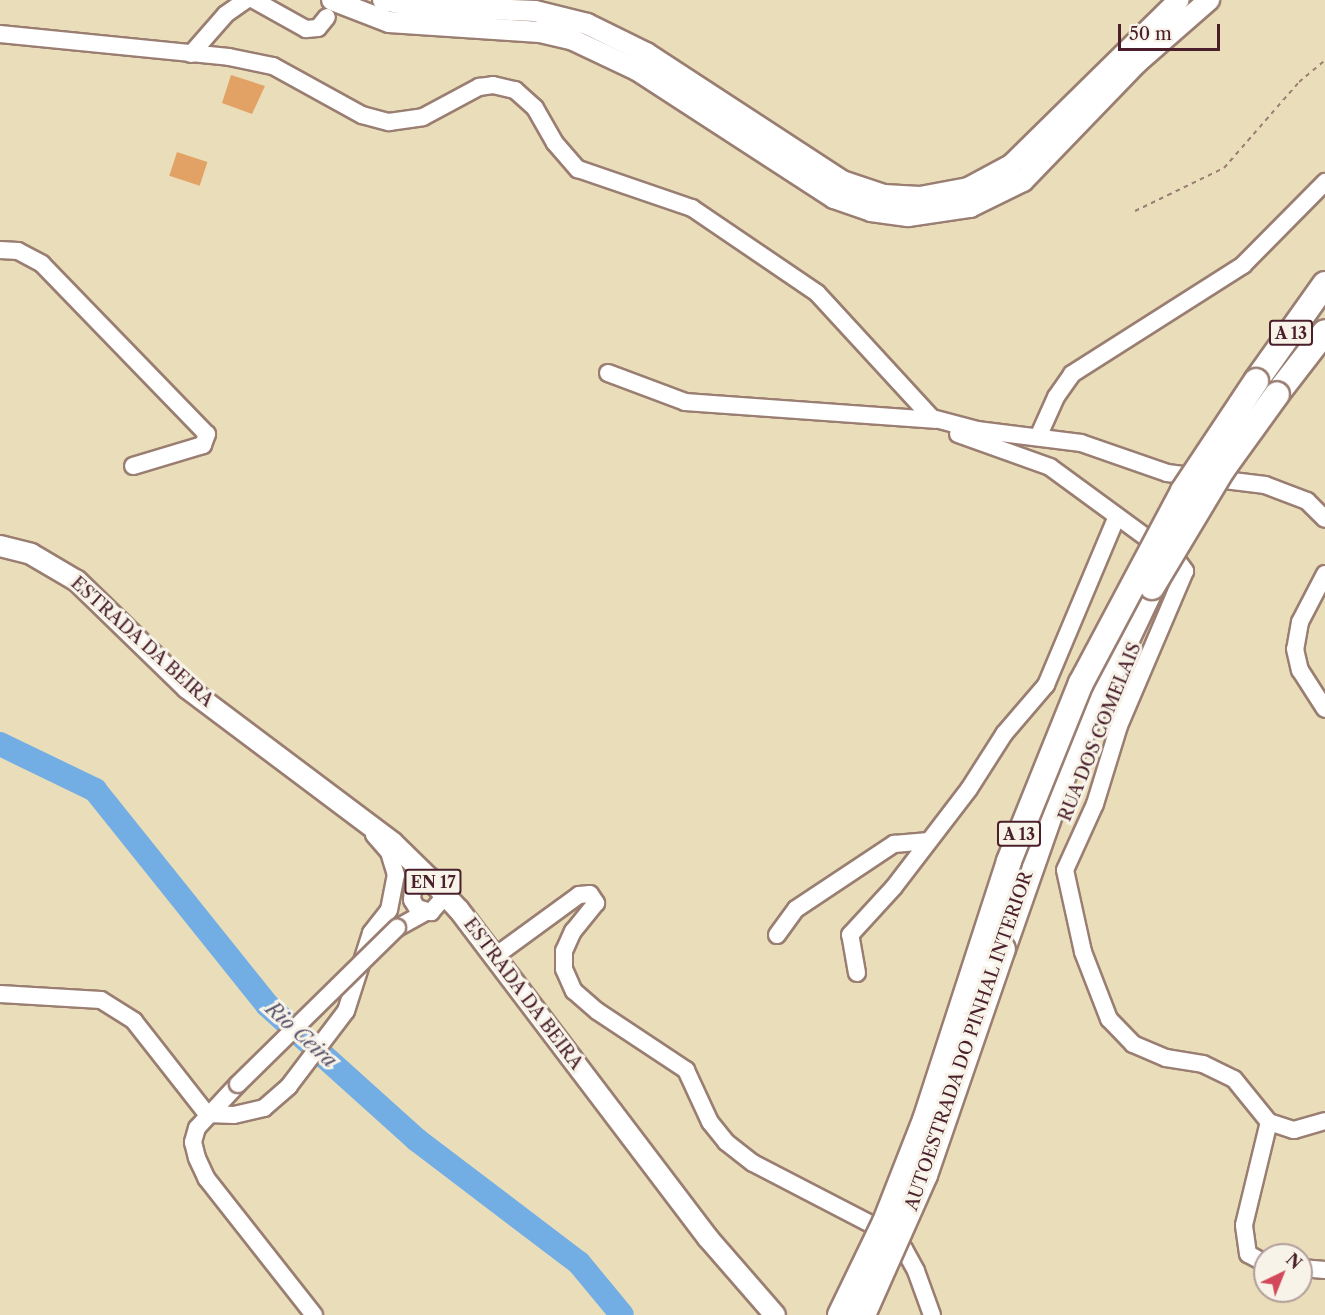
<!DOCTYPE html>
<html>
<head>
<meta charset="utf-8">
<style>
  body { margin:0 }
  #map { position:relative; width:1325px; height:1315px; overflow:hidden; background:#eadeba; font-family:"Libre Caslon Text",serif }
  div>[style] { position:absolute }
  .river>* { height:24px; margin:-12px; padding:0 12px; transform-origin:12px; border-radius:12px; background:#72ade3 }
  .building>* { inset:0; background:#e2a265; transform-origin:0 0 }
  .path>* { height:2px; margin-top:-1px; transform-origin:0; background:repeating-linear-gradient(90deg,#9a7e72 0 4.5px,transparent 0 9px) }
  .roads { filter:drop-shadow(2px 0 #9a7e72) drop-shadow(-2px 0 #9a7e72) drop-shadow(0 2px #9a7e72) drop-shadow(0 -2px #9a7e72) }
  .minor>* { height:16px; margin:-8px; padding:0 8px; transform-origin:8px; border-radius:8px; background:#fff }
  .major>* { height:20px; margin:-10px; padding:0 10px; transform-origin:10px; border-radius:10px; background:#fff }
  .highway>* { height:24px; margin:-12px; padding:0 12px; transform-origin:12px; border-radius:12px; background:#fff }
  .bridges { filter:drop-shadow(2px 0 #9a7e72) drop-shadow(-2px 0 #9a7e72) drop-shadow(0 2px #9a7e72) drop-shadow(0 -2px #9a7e72) }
  .minor-bridge>* { height:16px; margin:-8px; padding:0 8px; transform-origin:8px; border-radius:8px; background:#fff }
  .highway-bridge>* { height:24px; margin:-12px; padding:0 12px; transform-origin:12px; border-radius:12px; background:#fff }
  span { translate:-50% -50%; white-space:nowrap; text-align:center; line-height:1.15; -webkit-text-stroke:6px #f7f3e8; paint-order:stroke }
  .shield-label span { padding:2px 4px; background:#f7f3e8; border:2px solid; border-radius:4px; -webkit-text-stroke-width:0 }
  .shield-label { font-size:16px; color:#4a1f2b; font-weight:700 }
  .street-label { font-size:18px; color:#4a1f2b }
  .water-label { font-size:20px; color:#58516b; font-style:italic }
  .north { position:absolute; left:1253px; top:1243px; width:60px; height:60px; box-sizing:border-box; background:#f7f3e8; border:2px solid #b29e9c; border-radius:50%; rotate:43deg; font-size:16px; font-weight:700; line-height:24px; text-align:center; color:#4a1f2b }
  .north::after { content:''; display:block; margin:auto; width:21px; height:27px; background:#d1495b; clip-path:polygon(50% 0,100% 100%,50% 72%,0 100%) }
  .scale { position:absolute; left:1118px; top:24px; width:102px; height:27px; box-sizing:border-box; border:3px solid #4a1f2b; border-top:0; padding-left:8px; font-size:18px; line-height:21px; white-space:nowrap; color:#4a1f2b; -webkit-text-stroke:4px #f7f3e8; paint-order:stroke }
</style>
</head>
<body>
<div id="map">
  <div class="river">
    <div style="left:0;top:744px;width:106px;rotate:25.8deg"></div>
    <div style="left:95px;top:790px;width:275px;rotate:51.3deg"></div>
    <div style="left:267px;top:1005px;width:202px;rotate:42deg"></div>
    <div style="left:417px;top:1140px;width:203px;rotate:37.2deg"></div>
    <div style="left:579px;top:1263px;width:67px;rotate:50.4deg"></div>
  </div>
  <div class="building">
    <div style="clip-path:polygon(231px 75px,265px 86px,252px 114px,222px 103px)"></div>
    <div style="left:177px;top:152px;width:32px;height:25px;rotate:18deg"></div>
  </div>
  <div class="path">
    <div style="left:1135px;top:211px;width:99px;rotate:-25.8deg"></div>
    <div style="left:1224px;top:168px;width:114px;rotate:-48.9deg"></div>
    <div style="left:1299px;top:82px;width:34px;rotate:-40deg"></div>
  </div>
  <div class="roads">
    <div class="minor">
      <div style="left:254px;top:0;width:60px;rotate:29.1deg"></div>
      <div style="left:306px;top:29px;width:12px;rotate:-5deg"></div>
      <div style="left:318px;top:28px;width:14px;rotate:-51deg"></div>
      <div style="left:0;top:34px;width:230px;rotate:5.7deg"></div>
      <div style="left:229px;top:57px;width:45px;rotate:11.6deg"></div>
      <div style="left:273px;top:66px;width:102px;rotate:28.8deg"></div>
      <div style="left:362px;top:115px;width:28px;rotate:15deg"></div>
      <div style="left:389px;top:122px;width:34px;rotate:-8deg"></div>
      <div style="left:423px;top:117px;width:64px;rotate:-28.2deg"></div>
      <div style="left:479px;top:87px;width:14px;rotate:-8deg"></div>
      <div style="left:493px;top:85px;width:23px;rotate:13deg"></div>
      <div style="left:515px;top:90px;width:27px;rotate:42deg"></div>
      <div style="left:535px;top:108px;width:40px;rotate:60.3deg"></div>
      <div style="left:555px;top:143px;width:35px;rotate:49deg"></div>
      <div style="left:578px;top:169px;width:120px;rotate:18.9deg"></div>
      <div style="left:692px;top:208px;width:151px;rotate:34.2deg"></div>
      <div style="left:817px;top:293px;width:170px;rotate:47.4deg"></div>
      <div style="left:932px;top:418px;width:47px;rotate:14.9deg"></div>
      <div style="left:977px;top:430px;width:105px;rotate:7.1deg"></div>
      <div style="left:1081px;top:443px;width:91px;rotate:19.2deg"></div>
      <div style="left:1167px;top:473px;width:99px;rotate:7deg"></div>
      <div style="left:1265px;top:485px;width:45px;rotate:20.9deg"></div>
      <div style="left:1307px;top:501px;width:25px;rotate:45deg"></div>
      <div style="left:191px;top:54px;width:53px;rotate:-48.8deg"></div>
      <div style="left:226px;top:14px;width:24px;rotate:-35deg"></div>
      <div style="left:0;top:250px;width:18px;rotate:3deg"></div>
      <div style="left:18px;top:251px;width:27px;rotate:28deg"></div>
      <div style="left:42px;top:264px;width:237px;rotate:45.9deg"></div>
      <div style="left:207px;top:434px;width:12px;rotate:110deg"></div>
      <div style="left:203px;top:445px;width:73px;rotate:163.3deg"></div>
      <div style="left:608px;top:373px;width:82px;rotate:20.6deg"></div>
      <div style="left:685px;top:402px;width:250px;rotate:4.1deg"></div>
      <div style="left:958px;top:434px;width:98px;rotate:19.7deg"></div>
      <div style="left:1050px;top:467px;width:157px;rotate:36.2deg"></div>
      <div style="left:1177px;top:560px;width:14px;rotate:54deg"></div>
      <div style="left:1185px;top:571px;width:168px;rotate:113.1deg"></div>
      <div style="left:1119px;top:726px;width:82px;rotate:107.1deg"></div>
      <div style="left:1095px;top:804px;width:72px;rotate:114.4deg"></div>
      <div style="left:1065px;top:870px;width:84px;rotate:77.6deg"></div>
      <div style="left:1083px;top:952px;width:72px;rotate:68.8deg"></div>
      <div style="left:1109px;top:1019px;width:35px;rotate:46deg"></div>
      <div style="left:1133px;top:1044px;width:36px;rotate:23deg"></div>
      <div style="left:1166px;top:1058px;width:37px;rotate:9deg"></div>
      <div style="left:1203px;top:1064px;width:34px;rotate:26deg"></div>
      <div style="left:1234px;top:1079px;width:55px;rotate:50.9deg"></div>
      <div style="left:1269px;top:1122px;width:26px;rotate:18deg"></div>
      <div style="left:1294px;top:1130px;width:32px;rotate:-16deg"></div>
      <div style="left:1039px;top:435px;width:42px;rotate:-65.9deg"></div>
      <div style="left:1056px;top:397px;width:28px;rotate:-55deg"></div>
      <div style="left:1072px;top:374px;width:203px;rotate:-32.5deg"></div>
      <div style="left:1243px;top:265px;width:117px;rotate:-45.3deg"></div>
      <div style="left:1325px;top:574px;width:54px;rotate:117.5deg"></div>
      <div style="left:1300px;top:622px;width:27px;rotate:100deg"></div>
      <div style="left:1295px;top:649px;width:22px;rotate:77deg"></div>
      <div style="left:1300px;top:670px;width:46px;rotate:57.3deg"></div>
      <div style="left:428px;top:877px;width:19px;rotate:141deg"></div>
      <div style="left:413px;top:889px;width:11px;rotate:95deg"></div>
      <div style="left:412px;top:900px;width:9px;rotate:58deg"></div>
      <div style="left:417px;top:908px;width:15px;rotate:16deg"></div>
      <div style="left:431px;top:912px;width:23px;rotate:-49deg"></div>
      <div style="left:397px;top:928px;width:33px;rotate:-29deg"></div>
      <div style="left:777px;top:935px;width:32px;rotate:-54deg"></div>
      <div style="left:796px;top:909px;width:118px;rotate:-33.6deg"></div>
      <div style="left:894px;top:844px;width:32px;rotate:-5deg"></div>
      <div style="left:494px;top:957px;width:105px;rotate:-36.1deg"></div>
      <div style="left:579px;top:895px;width:11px;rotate:-5deg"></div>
      <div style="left:590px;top:894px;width:11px;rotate:56deg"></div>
      <div style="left:596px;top:903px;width:36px;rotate:129deg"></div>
      <div style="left:573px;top:931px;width:22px;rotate:114deg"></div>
      <div style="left:564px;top:951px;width:18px;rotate:90deg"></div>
      <div style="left:564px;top:969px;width:24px;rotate:66deg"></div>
      <div style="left:574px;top:991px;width:30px;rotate:41deg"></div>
      <div style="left:597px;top:1011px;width:107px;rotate:33.5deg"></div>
      <div style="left:686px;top:1070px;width:57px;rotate:65.2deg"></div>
      <div style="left:710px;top:1122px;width:26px;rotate:51deg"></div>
      <div style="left:726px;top:1142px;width:34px;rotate:38deg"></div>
      <div style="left:753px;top:1163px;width:154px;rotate:27.4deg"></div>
      <div style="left:890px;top:1234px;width:21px;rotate:47deg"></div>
      <div style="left:904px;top:1249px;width:25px;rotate:61deg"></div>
      <div style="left:916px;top:1271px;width:47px;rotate:70deg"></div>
      <div style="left:857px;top:973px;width:39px;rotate:-100deg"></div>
      <div style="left:850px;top:935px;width:65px;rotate:-47.5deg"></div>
      <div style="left:894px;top:887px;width:123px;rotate:-52.6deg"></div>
      <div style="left:969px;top:789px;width:65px;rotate:-57.5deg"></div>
      <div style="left:1004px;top:734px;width:65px;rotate:-49.4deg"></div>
      <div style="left:1046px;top:685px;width:183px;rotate:-67.2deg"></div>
      <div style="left:0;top:994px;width:101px;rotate:3.4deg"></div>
      <div style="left:101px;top:1000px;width:39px;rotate:32deg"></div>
      <div style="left:134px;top:1021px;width:118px;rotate:51.9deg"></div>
      <div style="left:207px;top:1114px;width:27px;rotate:2deg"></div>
      <div style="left:234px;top:1115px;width:31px;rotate:-13deg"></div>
      <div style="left:264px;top:1108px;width:33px;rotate:-41deg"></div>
      <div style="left:289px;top:1086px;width:94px;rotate:-52.8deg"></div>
      <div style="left:346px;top:1011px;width:82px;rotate:-72.2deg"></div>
      <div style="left:371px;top:933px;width:29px;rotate:-52deg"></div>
      <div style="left:389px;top:910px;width:36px;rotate:-79deg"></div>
      <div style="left:396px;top:875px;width:24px;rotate:-107deg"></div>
      <div style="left:389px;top:852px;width:23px;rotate:-131deg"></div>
      <div style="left:238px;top:1084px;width:60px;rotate:133deg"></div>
      <div style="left:197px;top:1128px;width:15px;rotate:106deg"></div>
      <div style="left:193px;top:1142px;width:16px;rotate:76deg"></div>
      <div style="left:197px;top:1158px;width:23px;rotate:65deg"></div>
      <div style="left:207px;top:1179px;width:173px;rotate:51.8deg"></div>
      <div style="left:1265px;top:1263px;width:19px;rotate:-152deg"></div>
      <div style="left:1248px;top:1254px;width:29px;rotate:-98deg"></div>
      <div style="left:1244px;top:1225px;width:106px;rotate:-76.4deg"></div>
      <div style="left:1301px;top:1268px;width:24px;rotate:5deg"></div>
    </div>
    <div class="major">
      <div style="left:332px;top:0;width:61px;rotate:21.1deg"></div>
      <div style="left:389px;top:22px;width:151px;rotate:3.8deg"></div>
      <div style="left:540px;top:32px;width:32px;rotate:13deg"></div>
      <div style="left:571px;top:39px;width:73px;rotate:25.2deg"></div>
      <div style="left:637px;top:70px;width:235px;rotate:33deg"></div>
      <div style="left:834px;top:198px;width:39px;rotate:19deg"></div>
      <div style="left:871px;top:211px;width:37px;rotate:8deg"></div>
      <div style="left:908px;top:216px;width:63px;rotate:-8.3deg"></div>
      <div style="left:970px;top:207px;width:59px;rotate:-26.1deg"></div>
      <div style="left:1023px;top:181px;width:164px;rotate:-46deg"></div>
      <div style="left:1137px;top:63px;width:96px;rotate:-41.2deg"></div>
      <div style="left:383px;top:0;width:33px;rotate:11deg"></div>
      <div style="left:415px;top:6px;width:120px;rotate:2.4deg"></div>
      <div style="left:535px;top:11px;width:54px;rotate:14deg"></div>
      <div style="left:587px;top:24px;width:66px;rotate:26.2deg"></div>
      <div style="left:646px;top:53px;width:234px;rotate:33.1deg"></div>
      <div style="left:842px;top:181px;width:44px;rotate:18.4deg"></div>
      <div style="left:884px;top:195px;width:36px;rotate:3deg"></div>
      <div style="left:920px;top:197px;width:49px;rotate:-10.6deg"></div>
      <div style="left:968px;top:188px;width:49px;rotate:-28.1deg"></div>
      <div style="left:1011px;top:165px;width:235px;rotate:-44.5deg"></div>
      <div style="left:0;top:546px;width:32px;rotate:14deg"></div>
      <div style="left:31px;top:554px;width:53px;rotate:30.4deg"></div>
      <div style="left:77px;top:581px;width:153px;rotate:44.2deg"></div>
      <div style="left:187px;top:688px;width:256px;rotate:36.9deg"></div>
      <div style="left:392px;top:842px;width:50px;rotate:44.2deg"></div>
      <div style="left:428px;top:877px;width:45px;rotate:46.8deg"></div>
      <div style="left:459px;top:910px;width:412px;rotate:52.8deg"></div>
      <div style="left:708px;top:1238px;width:102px;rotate:49deg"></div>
    </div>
    <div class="highway">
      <div style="left:1256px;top:381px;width:119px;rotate:-54.6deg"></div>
      <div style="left:1277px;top:394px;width:78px;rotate:-52.3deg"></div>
      <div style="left:1003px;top:949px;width:199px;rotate:-70.7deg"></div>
      <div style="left:1069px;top:761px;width:193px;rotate:-64.5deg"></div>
    </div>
  </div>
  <div class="bridges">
    <div class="minor-bridge">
      <div style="left:238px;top:1084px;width:223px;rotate:-44.5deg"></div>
    </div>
    <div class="highway-bridge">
      <div style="left:1152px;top:587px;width:138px;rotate:-59deg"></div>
      <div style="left:1223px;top:469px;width:92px;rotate:-54.2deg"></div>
      <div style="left:840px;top:1315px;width:103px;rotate:-64.2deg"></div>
      <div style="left:885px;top:1222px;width:110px;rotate:-68.6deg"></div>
      <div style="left:925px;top:1120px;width:272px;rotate:-72deg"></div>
      <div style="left:1009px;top:861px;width:192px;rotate:-68deg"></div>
      <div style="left:1081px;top:683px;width:217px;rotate:-62deg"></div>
      <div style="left:1183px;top:491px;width:132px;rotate:-56.4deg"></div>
      <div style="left:863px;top:1315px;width:153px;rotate:-66.1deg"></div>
      <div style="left:925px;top:1175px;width:239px;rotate:-71deg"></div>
    </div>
  </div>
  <div class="shield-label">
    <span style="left:1291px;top:333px">A 13</span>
    <span style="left:1019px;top:834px">A 13</span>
    <span style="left:433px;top:882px">EN 17</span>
  </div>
  <div class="street-label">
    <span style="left:142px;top:642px;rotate:42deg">ESTRADA DA BEIRA</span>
    <span style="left:1100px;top:732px;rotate:-68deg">RUA DOS COMELAIS</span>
    <span style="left:523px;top:994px;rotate:53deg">ESTRADA DA BEIRA</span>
    <span style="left:969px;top:1041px;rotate:-71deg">AUTOESTRADA DO PINHAL INTERIOR</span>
  </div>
  <div class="water-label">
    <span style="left:301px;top:1035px;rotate:42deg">Rio Ceira</span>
  </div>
  <div class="north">N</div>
  <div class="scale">50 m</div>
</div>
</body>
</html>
